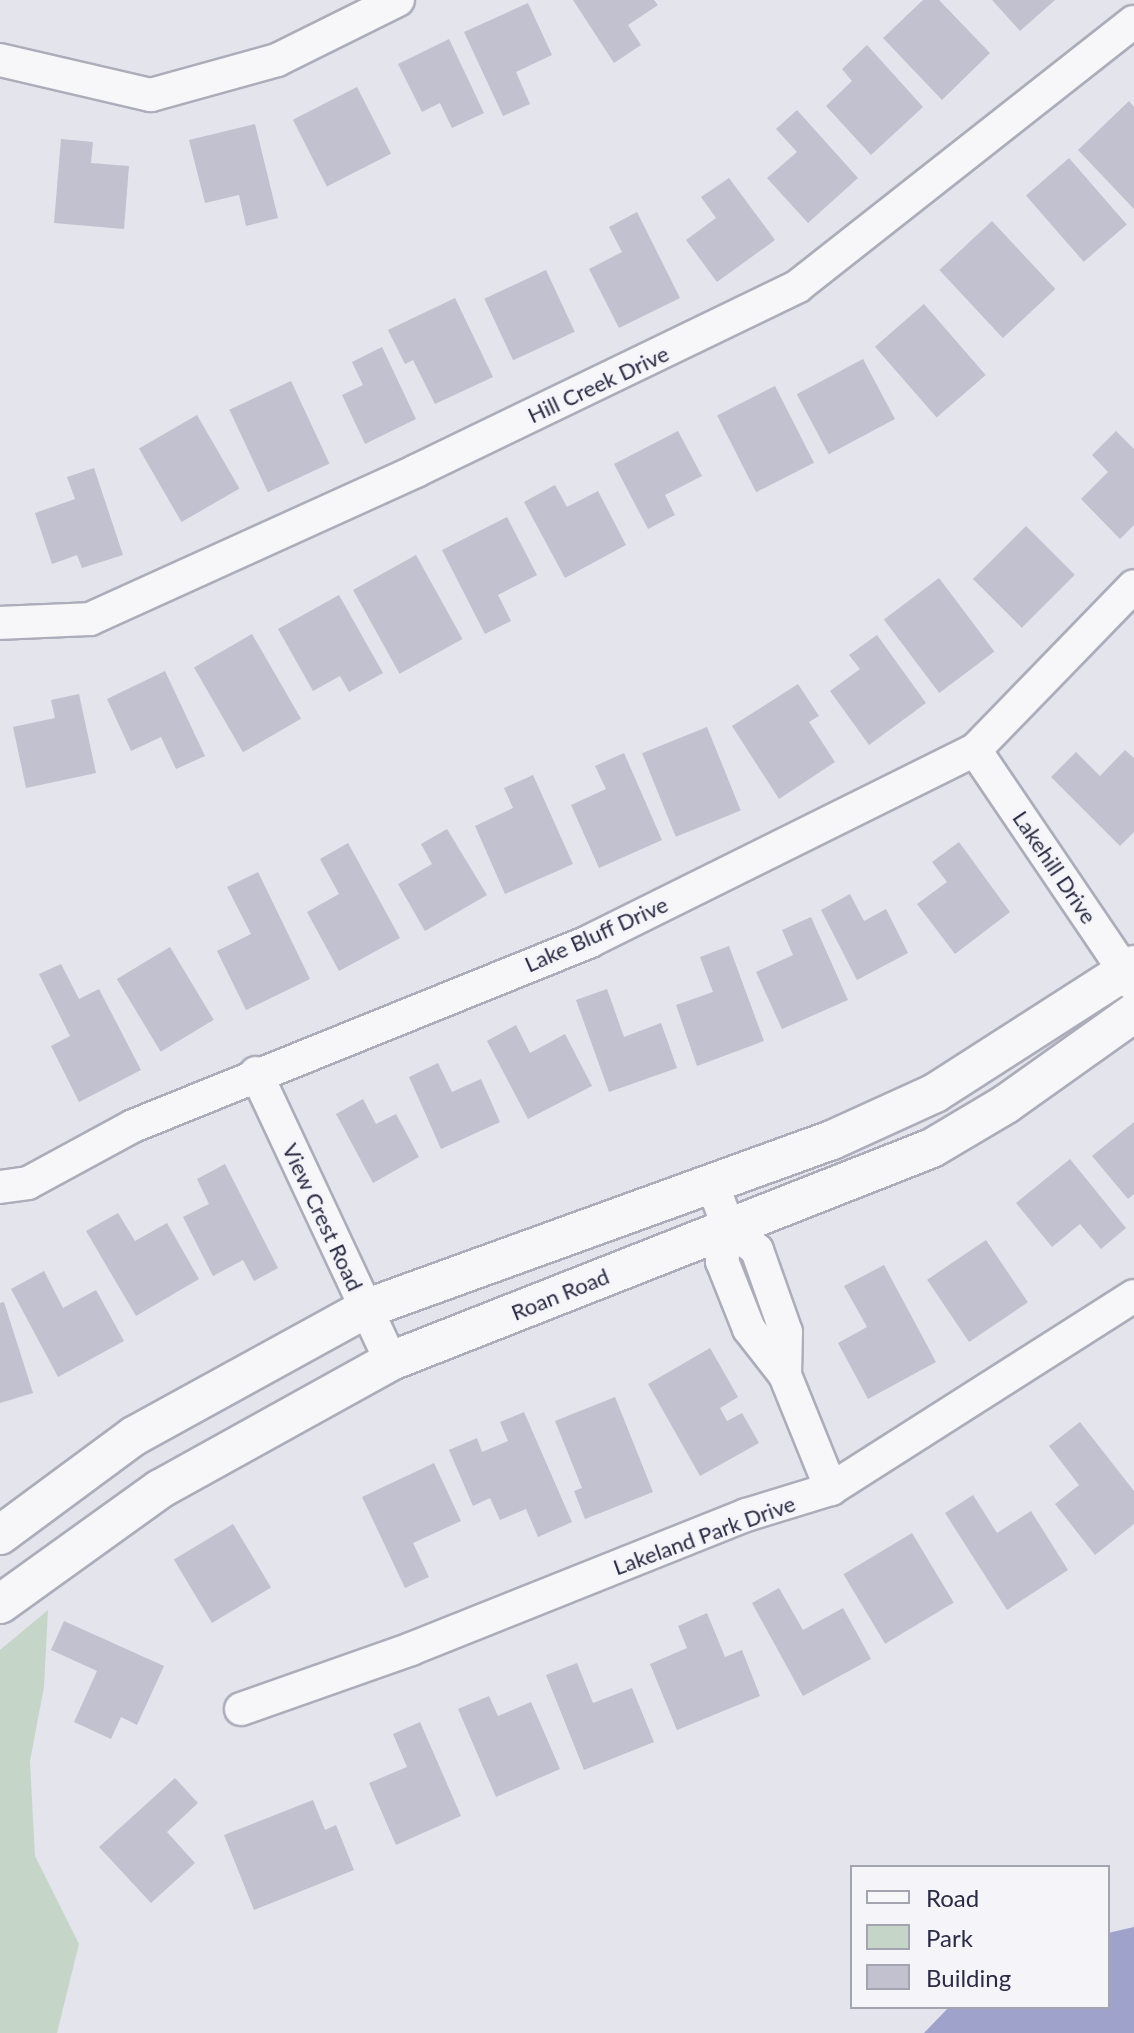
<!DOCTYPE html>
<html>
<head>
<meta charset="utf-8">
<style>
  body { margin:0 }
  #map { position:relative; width:1134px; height:2033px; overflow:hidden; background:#e4e4ec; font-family:Lato,sans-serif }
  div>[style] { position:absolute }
  .green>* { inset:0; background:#c5d6c8 }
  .water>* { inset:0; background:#9fa2cb }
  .building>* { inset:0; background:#c1c1cf; transform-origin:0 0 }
  .roads { filter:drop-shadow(2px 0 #adacba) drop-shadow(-2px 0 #adacba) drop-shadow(0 2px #adacba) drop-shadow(0 -2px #adacba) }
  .minor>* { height:32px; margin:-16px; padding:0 16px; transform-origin:16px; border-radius:16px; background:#f7f7fa }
  .tertiary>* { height:38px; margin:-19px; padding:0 19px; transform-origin:19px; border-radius:19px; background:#f7f7fa }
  span { translate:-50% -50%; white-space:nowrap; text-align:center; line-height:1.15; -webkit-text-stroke:6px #f4f4f9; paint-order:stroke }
  .street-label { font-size:22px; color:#2c2b44 }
  .legend { position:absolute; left:850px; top:1865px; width:260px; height:144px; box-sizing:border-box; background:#f4f4f9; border:2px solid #a4a4b1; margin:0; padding:10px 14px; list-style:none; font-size:24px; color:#2c2b44 }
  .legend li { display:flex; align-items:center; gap:16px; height:40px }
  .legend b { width:40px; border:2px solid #a4a4b1 }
</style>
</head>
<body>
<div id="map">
  <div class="green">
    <div style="clip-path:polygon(48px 1610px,44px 1687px,30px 1761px,35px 1856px,79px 1944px,57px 2033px,0 2033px,0 1650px)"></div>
  </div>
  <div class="water">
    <div style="clip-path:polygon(1134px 1927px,1134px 2033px,924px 2033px,949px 2007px,1108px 2007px,1108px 1933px)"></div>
  </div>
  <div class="building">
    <div style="clip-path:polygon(573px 0,654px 0,658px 5px,628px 25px,641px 45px,614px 63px)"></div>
    <div style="clip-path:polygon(923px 0,939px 0,990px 53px,942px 100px,883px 38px)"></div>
    <div style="clip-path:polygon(992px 0,1055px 0,1020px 31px)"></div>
    <div style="clip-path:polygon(528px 3px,552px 55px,516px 72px,530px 104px,503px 116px,464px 32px)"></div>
    <div style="clip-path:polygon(449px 39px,484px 113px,452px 128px,440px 103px,422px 112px,398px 64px)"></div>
    <div style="clip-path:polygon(867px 45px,923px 107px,871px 155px,826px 106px,852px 81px,842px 69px)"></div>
    <div style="left:357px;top:87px;width:75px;height:72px;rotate:63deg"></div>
    <div style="clip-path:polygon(1129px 101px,1134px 107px,1134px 209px,1078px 150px)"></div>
    <div style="clip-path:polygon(797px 110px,858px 178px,808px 223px,767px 178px,797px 152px,776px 129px)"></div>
    <div style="clip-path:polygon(255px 124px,278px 218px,246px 226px,239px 195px,205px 203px,189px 140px)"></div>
    <div style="clip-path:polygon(61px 139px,93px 142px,91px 163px,129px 166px,124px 229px,54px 223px)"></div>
    <div style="left:1069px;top:158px;width:88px;height:57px;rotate:49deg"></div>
    <div style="clip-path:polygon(729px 178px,775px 240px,717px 282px,686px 240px,716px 218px,701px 197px)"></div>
    <div style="clip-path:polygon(637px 212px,680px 298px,619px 328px,589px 269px,622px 252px,609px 227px)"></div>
    <div style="left:992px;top:221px;width:93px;height:72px;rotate:47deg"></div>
    <div style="left:546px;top:270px;width:68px;height:68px;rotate:65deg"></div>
    <div style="clip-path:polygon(455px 298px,493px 377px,435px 404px,413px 360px,405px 364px,388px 330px)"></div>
    <div style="left:924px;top:304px;width:94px;height:65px;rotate:49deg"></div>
    <div style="clip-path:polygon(382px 347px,416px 419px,365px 444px,342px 395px,363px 385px,352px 362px)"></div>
    <div style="left:863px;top:359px;width:68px;height:75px;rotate:62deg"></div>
    <div style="left:291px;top:381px;width:91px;height:68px;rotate:65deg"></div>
    <div style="left:775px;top:386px;width:86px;height:65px;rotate:63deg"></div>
    <div style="left:197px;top:415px;width:85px;height:67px;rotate:60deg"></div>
    <div style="clip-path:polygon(678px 431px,702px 476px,665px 495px,675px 515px,648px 529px,614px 464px)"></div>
    <div style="clip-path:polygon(1116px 431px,1134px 449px,1134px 525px,1120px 539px,1081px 499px,1108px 472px,1092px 455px)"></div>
    <div style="clip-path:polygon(94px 468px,123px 555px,82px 568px,77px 555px,52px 564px,35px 513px,75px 499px,67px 477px)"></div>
    <div style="clip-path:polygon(555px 485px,567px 507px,598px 491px,626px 545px,565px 578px,524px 502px)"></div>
    <div style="clip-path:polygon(507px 517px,537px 575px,498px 595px,511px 621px,485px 634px,442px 550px)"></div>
    <div style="left:1026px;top:526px;width:69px;height:75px;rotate:45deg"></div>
    <div style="left:416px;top:555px;width:96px;height:72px;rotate:61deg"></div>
    <div style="left:939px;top:578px;width:92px;height:69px;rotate:53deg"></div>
    <div style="clip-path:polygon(339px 595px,383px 673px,349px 692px,340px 676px,313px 691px,278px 629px)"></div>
    <div style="left:252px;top:634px;width:98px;height:67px;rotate:60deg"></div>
    <div style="clip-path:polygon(877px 635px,926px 703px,869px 745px,830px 691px,860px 669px,849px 655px)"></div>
    <div style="clip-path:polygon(165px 671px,205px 756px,176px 769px,161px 737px,131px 751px,107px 699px)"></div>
    <div style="clip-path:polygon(798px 684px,819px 716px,809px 722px,835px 762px,779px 799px,732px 726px)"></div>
    <div style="clip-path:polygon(79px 694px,96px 773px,26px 788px,13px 727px,55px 718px,51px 700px)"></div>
    <div style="left:707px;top:727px;width:90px;height:70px;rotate:68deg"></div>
    <div style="clip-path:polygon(1125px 750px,1134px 758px,1134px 832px,1120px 846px,1051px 777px,1076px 752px,1100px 776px)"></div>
    <div style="clip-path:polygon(624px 753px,662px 840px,599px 868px,571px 805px,606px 789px,595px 766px)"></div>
    <div style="clip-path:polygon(533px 775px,573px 864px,505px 894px,475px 826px,513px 808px,504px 788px)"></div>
    <div style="clip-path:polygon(447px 829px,487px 895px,425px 931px,398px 884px,432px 864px,421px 844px)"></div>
    <div style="clip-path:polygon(959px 842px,1010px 912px,955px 954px,917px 904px,947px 882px,932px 862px)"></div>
    <div style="clip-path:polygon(348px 843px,400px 938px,339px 971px,307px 912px,339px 894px,320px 859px)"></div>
    <div style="clip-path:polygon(258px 872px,310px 979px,246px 1010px,217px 951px,251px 934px,227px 887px)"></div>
    <div style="clip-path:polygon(850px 894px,864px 921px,886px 909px,908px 953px,857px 980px,821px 910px)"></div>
    <div style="clip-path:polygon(811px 917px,848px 1000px,782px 1029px,756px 972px,793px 955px,782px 930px)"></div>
    <div style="clip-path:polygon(729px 946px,764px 1041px,697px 1066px,676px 1005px,713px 992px,700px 957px)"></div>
    <div style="left:170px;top:947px;width:85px;height:62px;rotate:59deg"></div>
    <div style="clip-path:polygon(61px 964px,79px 999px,99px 989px,141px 1070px,79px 1102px,51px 1046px,70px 1036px,39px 974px)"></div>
    <div style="clip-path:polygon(607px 989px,624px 1037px,661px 1023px,677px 1068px,609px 1092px,576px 1000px)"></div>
    <div style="clip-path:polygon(516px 1025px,530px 1053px,565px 1034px,592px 1086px,528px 1119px,487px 1041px)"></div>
    <div style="clip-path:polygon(438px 1063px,452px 1092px,481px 1079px,500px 1122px,441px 1149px,409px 1077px)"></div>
    <div style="clip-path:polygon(363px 1099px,376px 1124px,396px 1114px,419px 1157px,373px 1183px,336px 1114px)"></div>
    <div style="clip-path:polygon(1134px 1122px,1134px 1194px,1128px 1199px,1092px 1156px)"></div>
    <div style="clip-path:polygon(1070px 1159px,1126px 1228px,1101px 1249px,1080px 1224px,1052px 1247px,1016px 1203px)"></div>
    <div style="clip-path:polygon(225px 1164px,278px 1268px,254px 1281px,243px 1260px,213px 1276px,183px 1217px,209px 1204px,197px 1179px)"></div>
    <div style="clip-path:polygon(118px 1213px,135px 1241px,167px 1223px,199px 1279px,136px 1316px,86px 1231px)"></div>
    <div style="left:986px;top:1240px;width:75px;height:71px;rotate:56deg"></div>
    <div style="clip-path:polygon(884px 1265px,936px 1362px,868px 1399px,838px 1343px,867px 1327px,844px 1286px)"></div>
    <div style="clip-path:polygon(44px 1271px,63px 1308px,96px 1290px,124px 1341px,58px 1377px,11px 1289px)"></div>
    <div style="clip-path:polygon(4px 1302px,33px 1393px,0 1403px,0 1303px)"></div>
    <div style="clip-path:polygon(710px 1348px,738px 1397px,720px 1408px,727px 1421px,742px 1413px,759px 1443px,700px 1476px,648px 1384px)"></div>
    <div style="clip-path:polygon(615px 1397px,653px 1492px,585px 1519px,574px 1491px,582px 1488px,555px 1421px)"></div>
    <div style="clip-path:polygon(524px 1412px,572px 1522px,538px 1537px,526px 1509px,500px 1520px,490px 1498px,473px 1506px,449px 1450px,477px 1438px,482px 1452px,508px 1441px,500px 1422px)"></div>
    <div style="clip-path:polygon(1080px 1422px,1134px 1491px,1134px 1524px,1095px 1555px,1055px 1504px,1079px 1485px,1049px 1446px)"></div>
    <div style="clip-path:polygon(434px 1463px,461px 1521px,413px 1543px,429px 1577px,405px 1588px,362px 1497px)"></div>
    <div style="clip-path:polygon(973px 1495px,997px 1533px,1031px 1511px,1068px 1570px,1007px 1610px,945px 1513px)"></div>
    <div style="left:233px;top:1524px;width:74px;height:69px;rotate:59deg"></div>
    <div style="left:912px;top:1533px;width:81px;height:80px;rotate:59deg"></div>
    <div style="clip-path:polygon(779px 1588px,803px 1630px,843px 1608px,871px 1659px,803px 1696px,752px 1603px)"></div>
    <div style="clip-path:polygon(707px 1613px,725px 1657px,742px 1650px,760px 1696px,677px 1730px,650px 1664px,687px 1648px,678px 1626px)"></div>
    <div style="clip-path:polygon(64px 1621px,164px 1666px,137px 1725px,121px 1717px,111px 1739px,74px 1722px,97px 1671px,51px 1650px)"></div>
    <div style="clip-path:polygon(577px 1663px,593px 1703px,632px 1688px,654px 1742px,584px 1770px,546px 1675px)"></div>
    <div style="clip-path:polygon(489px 1696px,498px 1716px,531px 1702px,560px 1769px,496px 1797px,458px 1709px)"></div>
    <div style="clip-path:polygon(420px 1722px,461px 1816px,396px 1845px,369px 1783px,407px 1767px,393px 1734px)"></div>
    <div style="clip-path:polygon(175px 1778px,198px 1803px,167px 1832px,195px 1863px,151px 1903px,99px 1847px)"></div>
    <div style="clip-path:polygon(313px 1800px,325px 1830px,336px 1825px,354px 1870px,254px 1910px,224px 1835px)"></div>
  </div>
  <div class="roads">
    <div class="minor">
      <div style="left:0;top:60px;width:155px;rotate:13.1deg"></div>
      <div style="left:151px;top:95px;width:131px;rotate:-15.5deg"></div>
      <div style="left:277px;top:60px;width:135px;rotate:-26.4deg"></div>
      <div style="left:0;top:623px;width:90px;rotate:-2.5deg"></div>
      <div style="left:90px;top:619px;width:358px;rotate:-24.4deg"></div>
      <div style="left:416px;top:471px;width:424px;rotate:-25.8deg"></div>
      <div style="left:798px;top:286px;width:427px;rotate:-38.2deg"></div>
      <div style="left:975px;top:750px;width:284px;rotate:55.9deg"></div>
      <div style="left:256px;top:1073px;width:318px;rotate:64.9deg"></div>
      <div style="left:712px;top:1182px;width:48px;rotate:70.4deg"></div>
      <div style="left:728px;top:1227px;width:35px;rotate:100deg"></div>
      <div style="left:722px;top:1261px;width:73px;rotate:68.3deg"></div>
      <div style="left:749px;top:1329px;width:58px;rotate:52deg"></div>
      <div style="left:785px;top:1375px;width:43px;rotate:-88.7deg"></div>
      <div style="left:786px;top:1332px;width:87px;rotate:-109.5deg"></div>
      <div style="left:757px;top:1250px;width:37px;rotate:-142deg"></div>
      <div style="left:0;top:1187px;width:28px;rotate:-8deg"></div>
      <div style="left:28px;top:1183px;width:119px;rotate:-28.5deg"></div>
      <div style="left:133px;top:1126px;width:493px;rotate:-22deg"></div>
      <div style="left:590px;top:941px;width:430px;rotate:-26.4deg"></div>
      <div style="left:975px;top:750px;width:228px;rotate:-45.9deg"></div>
      <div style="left:785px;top:1375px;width:123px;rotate:68deg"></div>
      <div style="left:241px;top:1709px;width:180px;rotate:-19.4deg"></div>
      <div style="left:411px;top:1649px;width:361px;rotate:-21.8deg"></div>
      <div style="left:746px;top:1515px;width:89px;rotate:-17deg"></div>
      <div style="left:831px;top:1489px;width:359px;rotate:-32.5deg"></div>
    </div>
    <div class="tertiary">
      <div style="left:0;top:1535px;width:167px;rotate:-36.5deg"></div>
      <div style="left:134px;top:1436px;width:264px;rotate:-28.8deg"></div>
      <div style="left:365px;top:1309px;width:497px;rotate:-19.9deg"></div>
      <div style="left:832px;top:1140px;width:113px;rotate:-24.5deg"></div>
      <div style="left:935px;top:1093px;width:237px;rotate:-32.7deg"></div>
      <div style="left:0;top:1604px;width:197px;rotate:-35.7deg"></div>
      <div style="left:160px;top:1489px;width:264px;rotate:-29deg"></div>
      <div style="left:391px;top:1361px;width:581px;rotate:-21.49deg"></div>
      <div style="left:932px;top:1148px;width:86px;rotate:-30.7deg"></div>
      <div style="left:1006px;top:1104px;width:157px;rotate:-35.4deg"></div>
    </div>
  </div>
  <div class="street-label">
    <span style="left:598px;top:384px;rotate:-25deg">Hill Creek Drive</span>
    <span style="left:1055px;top:867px;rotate:56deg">Lakehill Drive</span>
    <span style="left:596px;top:934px;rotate:-24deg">Lake Bluff Drive</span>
    <span style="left:323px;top:1217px;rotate:65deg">View Crest Road</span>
    <span style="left:560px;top:1294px;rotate:-22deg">Roan Road</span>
    <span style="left:704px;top:1535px;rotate:-20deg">Lakeland Park Drive</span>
  </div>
  <ul class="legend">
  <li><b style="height:10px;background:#f7f7fa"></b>Road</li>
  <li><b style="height:22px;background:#c5d6c8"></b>Park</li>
  <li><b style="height:22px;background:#c1c1cf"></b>Building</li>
  </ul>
</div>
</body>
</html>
